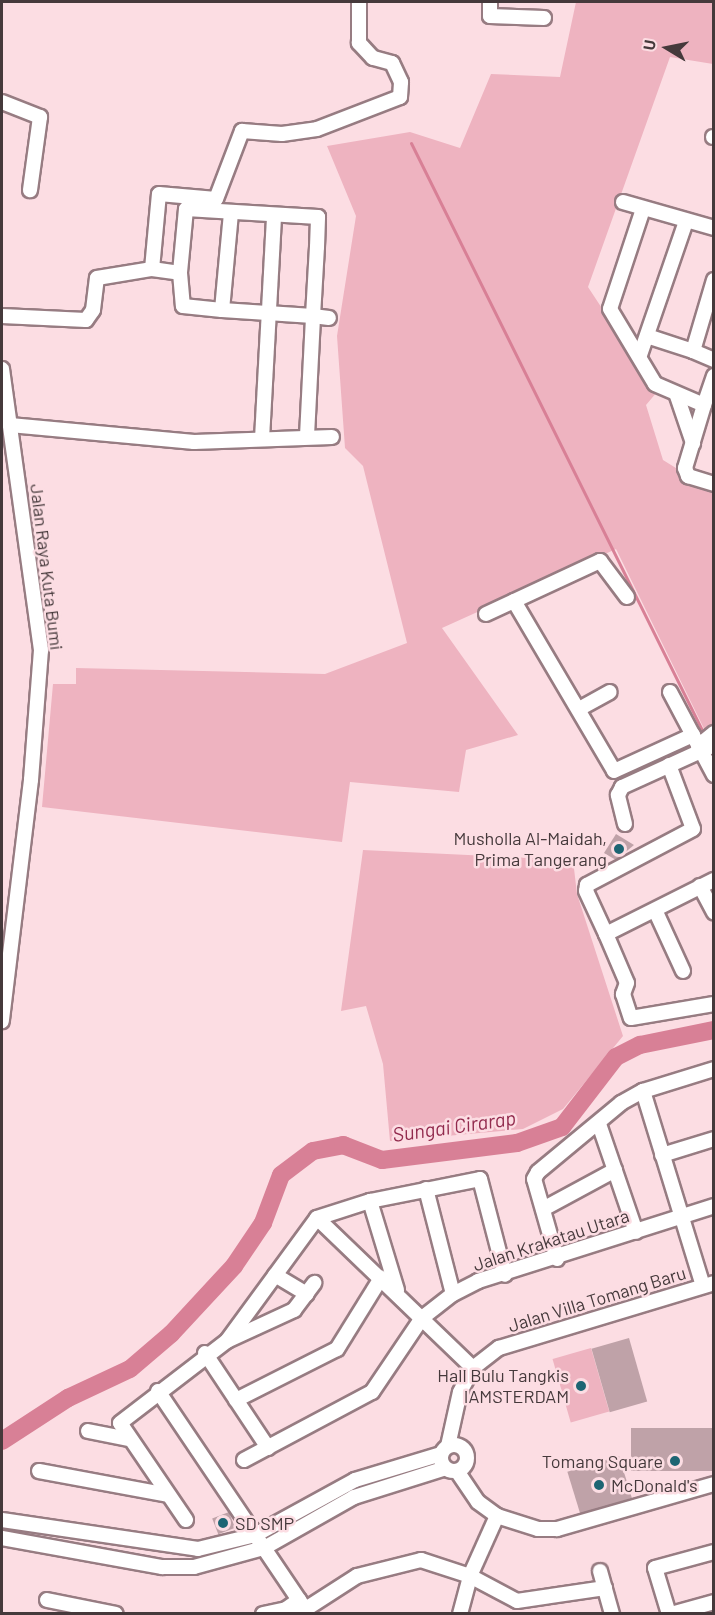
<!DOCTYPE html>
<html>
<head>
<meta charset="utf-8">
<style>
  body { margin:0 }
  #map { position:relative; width:715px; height:1615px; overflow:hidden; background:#fcdde3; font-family:Barlow,sans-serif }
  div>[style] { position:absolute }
  .green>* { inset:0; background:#eeb3c0; transform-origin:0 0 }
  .stream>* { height:3px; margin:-1.5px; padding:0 1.5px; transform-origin:1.5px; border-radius:1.5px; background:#d88096 }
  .river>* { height:18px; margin:-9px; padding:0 9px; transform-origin:9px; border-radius:9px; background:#d88096 }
  .building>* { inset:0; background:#bfa2a8; transform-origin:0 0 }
  .roads { filter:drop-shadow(2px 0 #977c82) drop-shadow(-2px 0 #977c82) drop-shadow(0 2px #977c82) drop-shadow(0 -2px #977c82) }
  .minor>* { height:14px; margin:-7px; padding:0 7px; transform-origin:7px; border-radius:7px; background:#fff }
  .minor>.ring { margin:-7px; padding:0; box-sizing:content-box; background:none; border:14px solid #fff; border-radius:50% }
  .dots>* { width:16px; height:16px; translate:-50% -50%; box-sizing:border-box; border:3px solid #fcdde3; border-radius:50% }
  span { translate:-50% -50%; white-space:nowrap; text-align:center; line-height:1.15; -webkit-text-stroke:5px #fcdde3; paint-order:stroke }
  .street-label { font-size:18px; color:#45393b }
  .poi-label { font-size:18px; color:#45393b }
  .right { translate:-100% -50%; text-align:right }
  .left { translate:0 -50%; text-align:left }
  .water-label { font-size:20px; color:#922a4d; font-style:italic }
  .frame { position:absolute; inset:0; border:3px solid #45393b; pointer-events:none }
  .north { position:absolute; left:637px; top:18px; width:60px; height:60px; -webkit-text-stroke:4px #fcdde3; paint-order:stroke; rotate:280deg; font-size:16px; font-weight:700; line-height:24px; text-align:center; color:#45393b }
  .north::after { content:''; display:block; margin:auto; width:21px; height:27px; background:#45393b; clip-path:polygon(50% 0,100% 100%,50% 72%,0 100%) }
</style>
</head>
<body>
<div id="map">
  <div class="green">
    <div style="clip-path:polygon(576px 2px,713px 2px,713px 64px,670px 57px,588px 287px,657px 392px,646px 405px,663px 460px,713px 491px,713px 747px,616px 549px,442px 628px,518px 735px,466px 750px,459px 792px,350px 782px,342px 842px,42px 807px,53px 684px,76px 684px,76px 668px,325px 674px,407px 643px,363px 466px,345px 448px,337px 336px,356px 216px,327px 146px,410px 132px,460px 148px,491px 74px,560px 77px)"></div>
    <div style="clip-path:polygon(363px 850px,573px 860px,577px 894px,623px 1036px,563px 1109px,523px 1129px,390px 1141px,383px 1064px,366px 1006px,341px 1011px)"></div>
    <div style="left:591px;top:1348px;width:66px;height:40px;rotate:74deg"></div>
  </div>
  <div class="stream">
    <div style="left:411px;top:143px;width:660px;rotate:63.63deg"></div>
  </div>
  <div class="river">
    <div style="left:2px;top:1441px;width:79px;rotate:-33.1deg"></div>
    <div style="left:68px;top:1398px;width:68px;rotate:-25.1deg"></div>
    <div style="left:130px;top:1369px;width:54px;rotate:-40.5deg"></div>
    <div style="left:171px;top:1334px;width:93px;rotate:-47.2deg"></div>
    <div style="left:234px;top:1266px;width:52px;rotate:-56deg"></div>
    <div style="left:263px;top:1223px;width:51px;rotate:-69.4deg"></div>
    <div style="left:281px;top:1175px;width:40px;rotate:-37deg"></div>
    <div style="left:313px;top:1151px;width:31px;rotate:-11deg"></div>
    <div style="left:343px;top:1145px;width:42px;rotate:21deg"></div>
    <div style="left:382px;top:1160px;width:136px;rotate:-7.2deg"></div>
    <div style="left:517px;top:1143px;width:48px;rotate:-19.6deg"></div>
    <div style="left:562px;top:1127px;width:88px;rotate:-52.4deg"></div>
    <div style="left:616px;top:1057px;width:27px;rotate:-27deg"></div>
    <div style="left:640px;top:1045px;width:76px;rotate:-11.5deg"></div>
  </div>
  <div class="building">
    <div style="clip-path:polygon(616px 834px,634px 845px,616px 860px,604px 853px)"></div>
    <div style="left:629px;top:1338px;width:66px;height:39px;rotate:74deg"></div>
    <div style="left:714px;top:1428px;width:43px;height:83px;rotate:90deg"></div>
    <div style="left:619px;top:1456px;width:44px;height:54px;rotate:73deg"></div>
    <div style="left:229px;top:1512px;width:17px;height:18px;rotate:69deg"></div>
  </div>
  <div class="roads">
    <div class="minor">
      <div style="left:490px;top:2px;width:14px;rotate:90deg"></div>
      <div style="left:490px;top:16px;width:54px;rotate:2.1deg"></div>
      <div style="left:2px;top:102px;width:41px;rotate:21.5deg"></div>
      <div style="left:40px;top:117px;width:74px;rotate:97.8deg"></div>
      <div style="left:713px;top:137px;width:1px"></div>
      <div style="left:623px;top:202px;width:95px;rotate:15.9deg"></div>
      <div style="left:643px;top:209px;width:105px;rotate:108.3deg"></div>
      <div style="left:610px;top:309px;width:87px;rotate:59deg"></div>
      <div style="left:655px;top:384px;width:53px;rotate:23.2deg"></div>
      <div style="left:704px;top:405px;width:66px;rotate:106.8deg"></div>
      <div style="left:685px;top:468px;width:9px;rotate:69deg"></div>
      <div style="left:688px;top:476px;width:27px;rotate:17deg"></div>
      <div style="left:152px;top:269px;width:75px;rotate:-84.7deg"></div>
      <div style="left:159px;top:194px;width:57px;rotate:5deg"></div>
      <div style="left:216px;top:199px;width:73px;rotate:-69.1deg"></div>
      <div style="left:242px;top:131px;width:40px;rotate:4.3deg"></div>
      <div style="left:282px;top:134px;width:35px;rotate:-8deg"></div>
      <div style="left:317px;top:129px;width:89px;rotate:-21.1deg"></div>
      <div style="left:400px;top:97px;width:15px;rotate:-86deg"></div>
      <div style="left:401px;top:82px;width:21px;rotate:-115deg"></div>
      <div style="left:392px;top:63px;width:20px;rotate:-165deg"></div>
      <div style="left:373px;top:58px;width:21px;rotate:-133deg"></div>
      <div style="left:359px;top:43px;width:41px;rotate:-90deg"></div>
      <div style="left:714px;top:280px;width:74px;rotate:106.5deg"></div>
      <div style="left:693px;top:351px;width:23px;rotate:23deg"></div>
      <div style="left:222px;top:310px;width:97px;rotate:-84.7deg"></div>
      <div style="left:2px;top:316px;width:84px;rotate:2.7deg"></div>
      <div style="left:86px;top:320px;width:12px;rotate:-55deg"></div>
      <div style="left:93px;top:310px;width:32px;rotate:-83deg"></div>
      <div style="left:97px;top:278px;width:56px;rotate:-9.3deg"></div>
      <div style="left:152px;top:269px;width:28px;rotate:8deg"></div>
      <div style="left:647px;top:336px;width:48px;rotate:18.1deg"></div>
      <div style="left:640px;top:355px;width:139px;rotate:-71deg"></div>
      <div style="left:2px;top:369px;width:284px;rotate:82.1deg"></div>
      <div style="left:41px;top:650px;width:130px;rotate:94.4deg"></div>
      <div style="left:31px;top:780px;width:243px;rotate:96.9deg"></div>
      <div style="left:677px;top:396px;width:50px;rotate:71.2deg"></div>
      <div style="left:704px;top:405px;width:31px;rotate:-71deg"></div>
      <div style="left:10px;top:425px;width:185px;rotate:5.3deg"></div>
      <div style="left:194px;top:442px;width:138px;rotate:-2.1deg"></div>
      <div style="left:307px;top:436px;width:120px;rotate:-87.1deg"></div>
      <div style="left:313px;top:316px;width:69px;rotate:-86.7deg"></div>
      <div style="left:317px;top:247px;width:30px;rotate:-88deg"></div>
      <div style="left:318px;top:217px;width:132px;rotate:-176.5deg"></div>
      <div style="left:186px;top:209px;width:64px;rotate:95.4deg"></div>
      <div style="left:180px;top:273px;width:33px;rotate:85deg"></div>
      <div style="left:183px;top:306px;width:39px;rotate:6deg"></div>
      <div style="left:222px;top:310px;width:91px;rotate:3.8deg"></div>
      <div style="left:313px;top:316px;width:16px;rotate:7deg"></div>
      <div style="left:262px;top:439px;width:223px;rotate:-86.9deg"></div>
      <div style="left:514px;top:601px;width:197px;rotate:59.5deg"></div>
      <div style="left:614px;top:771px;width:87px;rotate:-24.5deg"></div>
      <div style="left:486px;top:614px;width:126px;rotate:-24.9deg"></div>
      <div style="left:600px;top:561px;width:45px;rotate:53.1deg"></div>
      <div style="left:670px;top:692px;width:94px;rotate:62.1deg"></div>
      <div style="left:579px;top:709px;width:35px;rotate:-29deg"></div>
      <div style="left:698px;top:746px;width:21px;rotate:-39deg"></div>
      <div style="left:669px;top:765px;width:68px;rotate:69.4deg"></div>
      <div style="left:693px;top:829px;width:120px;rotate:152.2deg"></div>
      <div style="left:587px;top:885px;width:6px;rotate:99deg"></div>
      <div style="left:586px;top:891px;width:47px;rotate:65.1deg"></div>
      <div style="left:606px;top:934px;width:121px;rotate:-26.6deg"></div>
      <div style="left:625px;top:824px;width:30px;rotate:-104deg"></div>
      <div style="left:618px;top:795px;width:9px;rotate:-63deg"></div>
      <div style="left:622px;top:787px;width:101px;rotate:-24.5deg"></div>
      <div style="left:700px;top:886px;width:30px;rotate:62deg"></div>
      <div style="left:655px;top:910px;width:67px;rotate:65.3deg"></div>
      <div style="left:606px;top:934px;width:53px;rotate:66.8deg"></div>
      <div style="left:627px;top:983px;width:12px;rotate:110deg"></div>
      <div style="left:623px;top:994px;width:25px;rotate:72deg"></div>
      <div style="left:631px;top:1018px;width:84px;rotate:-9.6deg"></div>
      <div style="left:643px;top:1091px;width:204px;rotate:72.9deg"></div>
      <div style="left:599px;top:1124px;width:114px;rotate:71.1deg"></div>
      <div style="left:662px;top:1155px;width:54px;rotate:-17.1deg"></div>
      <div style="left:426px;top:1189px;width:108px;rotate:75.6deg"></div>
      <div style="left:370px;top:1201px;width:93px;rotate:73.1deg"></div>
      <div style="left:543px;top:1209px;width:82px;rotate:-28.4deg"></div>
      <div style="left:317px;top:1218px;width:216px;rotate:43.9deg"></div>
      <div style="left:557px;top:1259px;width:83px;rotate:-106deg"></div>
      <div style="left:534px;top:1179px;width:8px;rotate:-60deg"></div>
      <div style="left:538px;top:1172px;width:108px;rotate:-39.7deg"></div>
      <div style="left:621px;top:1103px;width:25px;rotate:-29deg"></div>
      <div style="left:643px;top:1091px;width:74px;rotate:-17.2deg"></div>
      <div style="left:275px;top:1275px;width:37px;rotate:31deg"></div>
      <div style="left:229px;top:1340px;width:72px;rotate:-24.8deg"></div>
      <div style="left:294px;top:1310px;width:34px;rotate:-53deg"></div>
      <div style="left:205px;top:1353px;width:114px;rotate:56.4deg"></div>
      <div style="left:158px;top:1391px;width:263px;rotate:56deg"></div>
      <div style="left:236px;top:1400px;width:113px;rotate:-26.8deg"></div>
      <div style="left:337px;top:1349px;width:84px;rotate:-58.2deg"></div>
      <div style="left:88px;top:1431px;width:42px;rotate:11deg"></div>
      <div class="ring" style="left:441px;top:1445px;width:12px;height:12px"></div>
      <div style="left:448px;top:1446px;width:55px;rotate:-77.5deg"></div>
      <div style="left:460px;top:1392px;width:27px;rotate:-62deg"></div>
      <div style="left:473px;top:1368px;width:33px;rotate:-38deg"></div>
      <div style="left:499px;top:1348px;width:225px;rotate:-16.8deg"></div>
      <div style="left:244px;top:1460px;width:145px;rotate:-28deg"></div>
      <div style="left:372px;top:1392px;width:89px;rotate:-56deg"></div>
      <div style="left:422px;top:1318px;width:39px;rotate:-38deg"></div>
      <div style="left:453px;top:1294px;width:28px;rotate:-27deg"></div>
      <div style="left:478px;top:1281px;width:248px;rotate:-17.6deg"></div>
      <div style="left:39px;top:1471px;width:131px;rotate:10.5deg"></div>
      <div style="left:457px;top:1471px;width:37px;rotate:56deg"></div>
      <div style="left:478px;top:1502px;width:24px;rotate:36deg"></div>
      <div style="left:497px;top:1516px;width:43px;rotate:17.6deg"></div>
      <div style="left:538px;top:1529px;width:19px"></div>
      <div style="left:557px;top:1529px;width:163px;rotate:-16deg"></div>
      <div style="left:2px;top:1520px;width:198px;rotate:8.4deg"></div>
      <div style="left:198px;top:1549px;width:59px;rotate:-13.8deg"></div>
      <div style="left:255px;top:1535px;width:114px;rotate:-28.8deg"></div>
      <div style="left:355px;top:1480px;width:90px;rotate:-16.8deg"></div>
      <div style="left:186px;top:1520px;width:117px;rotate:-124.2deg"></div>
      <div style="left:120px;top:1423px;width:135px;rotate:-37.5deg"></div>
      <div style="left:227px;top:1341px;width:152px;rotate:-53.8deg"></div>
      <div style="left:317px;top:1218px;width:56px;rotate:-17.8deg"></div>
      <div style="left:370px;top:1201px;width:112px;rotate:-11.3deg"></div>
      <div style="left:480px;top:1179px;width:99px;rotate:75.4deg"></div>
      <div style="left:2px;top:1538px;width:163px;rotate:10.3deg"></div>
      <div style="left:162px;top:1567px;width:32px"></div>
      <div style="left:194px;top:1567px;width:73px;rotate:-15.2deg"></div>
      <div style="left:264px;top:1548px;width:103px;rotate:-29.5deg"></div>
      <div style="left:354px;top:1497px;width:96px;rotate:-17.5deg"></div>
      <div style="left:600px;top:1571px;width:45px;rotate:74.4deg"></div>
      <div style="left:47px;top:1600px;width:70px;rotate:11.5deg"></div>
      <div style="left:263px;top:1614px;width:24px;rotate:-12deg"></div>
      <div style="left:286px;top:1609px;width:16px;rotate:-35deg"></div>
      <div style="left:298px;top:1614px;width:70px;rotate:-32.8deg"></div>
      <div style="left:357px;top:1576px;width:66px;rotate:-14deg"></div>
      <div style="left:421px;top:1560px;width:52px;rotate:18.1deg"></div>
      <div style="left:470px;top:1576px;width:53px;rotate:28deg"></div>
      <div style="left:517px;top:1601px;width:89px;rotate:-8.4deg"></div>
      <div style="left:460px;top:1614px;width:39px;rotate:-75deg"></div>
      <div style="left:470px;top:1576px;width:66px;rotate:-65.8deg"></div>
      <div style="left:669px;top:1614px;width:48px;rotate:-106.9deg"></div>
      <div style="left:655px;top:1568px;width:61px;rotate:-15.2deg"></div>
      <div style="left:671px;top:1614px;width:45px;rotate:-15.6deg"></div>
    </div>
  </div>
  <div class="dots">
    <div style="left:619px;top:849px;background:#1d6573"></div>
    <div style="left:581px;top:1386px;background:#1d6573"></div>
    <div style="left:675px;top:1461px;background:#1d6573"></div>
    <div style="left:599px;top:1485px;background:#1d6573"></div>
    <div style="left:223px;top:1523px;background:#1d6573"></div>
  </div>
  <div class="street-label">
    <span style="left:47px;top:567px;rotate:83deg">Jalan Raya Kuta Bumi</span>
    <span style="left:551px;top:1240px;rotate:-18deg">Jalan Krakatau Utara</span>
    <span style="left:597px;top:1299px;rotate:-17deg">Jalan Villa Tomang Baru</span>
  </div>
  <div class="poi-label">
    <span class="right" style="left:607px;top:849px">Musholla Al-Maidah,<br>Prima Tangerang</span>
    <span class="right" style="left:569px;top:1386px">Hall Bulu Tangkis<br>IAMSTERDAM</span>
    <span class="right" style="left:663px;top:1461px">Tomang Square</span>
    <span class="left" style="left:611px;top:1485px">McDonald's</span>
    <span class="left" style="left:235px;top:1523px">SD SMP</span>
  </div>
  <div class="water-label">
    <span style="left:454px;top:1126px;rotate:-8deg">Sungai Cirarap</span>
  </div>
  <div class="frame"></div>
  <div class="north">U</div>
</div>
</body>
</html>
